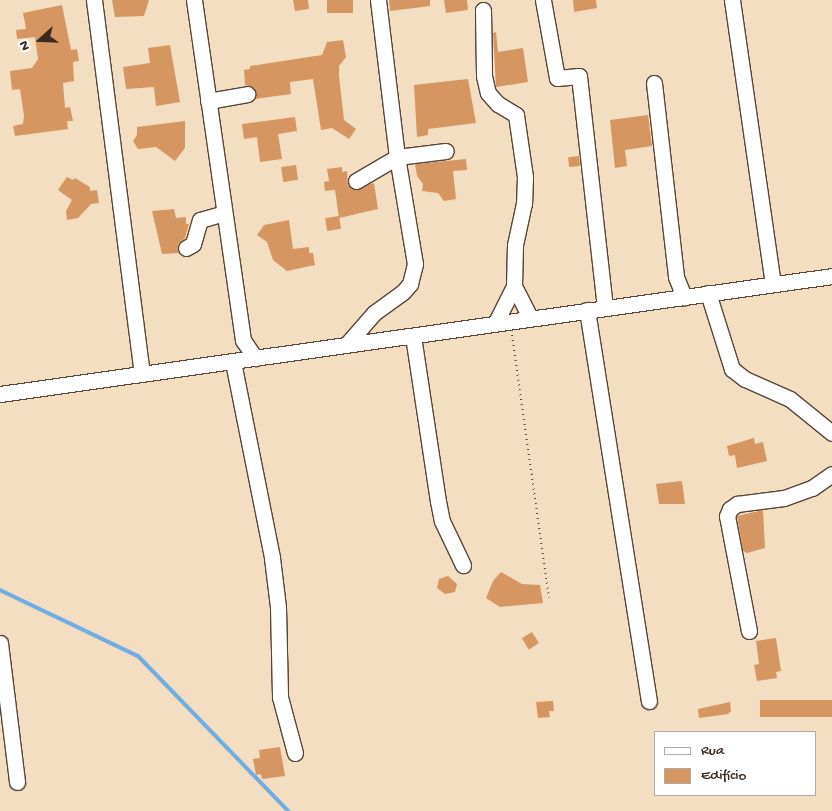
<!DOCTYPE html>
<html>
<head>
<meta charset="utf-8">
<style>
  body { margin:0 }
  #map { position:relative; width:832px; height:811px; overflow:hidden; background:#f4dec2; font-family:"Gochi Hand",sans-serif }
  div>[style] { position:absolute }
  .stream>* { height:4px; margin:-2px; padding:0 2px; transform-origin:2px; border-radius:2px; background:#6fade2 }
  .building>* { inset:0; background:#d59662; transform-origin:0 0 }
  .path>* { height:2px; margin-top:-1px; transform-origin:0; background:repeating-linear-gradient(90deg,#574537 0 1px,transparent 0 5px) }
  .roads { filter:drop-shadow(1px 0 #574537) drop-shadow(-1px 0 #574537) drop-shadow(0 1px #574537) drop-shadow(0 -1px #574537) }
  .minor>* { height:15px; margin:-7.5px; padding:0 7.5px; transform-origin:7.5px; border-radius:7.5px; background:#fff }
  span { translate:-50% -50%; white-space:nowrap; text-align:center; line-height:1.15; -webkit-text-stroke:4px #fff; paint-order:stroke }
  .legend { position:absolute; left:654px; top:731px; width:162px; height:65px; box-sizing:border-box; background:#fff; border:1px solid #b1aaa5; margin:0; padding:6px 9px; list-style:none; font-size:15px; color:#3b2a1e }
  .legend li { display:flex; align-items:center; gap:10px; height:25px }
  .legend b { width:25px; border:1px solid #b1aaa5 }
  .north { position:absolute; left:15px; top:15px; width:50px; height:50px; -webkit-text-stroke:4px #fff; paint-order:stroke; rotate:250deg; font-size:14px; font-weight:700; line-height:20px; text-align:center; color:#3b2a1e }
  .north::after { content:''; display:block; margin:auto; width:18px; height:22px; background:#3b2a1e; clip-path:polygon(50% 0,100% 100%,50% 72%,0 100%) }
</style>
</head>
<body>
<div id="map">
  <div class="stream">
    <div style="left:0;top:590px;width:153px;rotate:25.6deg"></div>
    <div style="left:138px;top:656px;width:216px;rotate:45.9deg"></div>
  </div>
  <div class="building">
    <div style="clip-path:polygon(112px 0,149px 0,144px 16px,115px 17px)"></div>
    <div style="clip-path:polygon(293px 0,308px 0,309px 9px,295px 11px)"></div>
    <div style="left:327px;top:0;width:26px;height:13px"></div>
    <div style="clip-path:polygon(389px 0,430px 0,430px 6px,390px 11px)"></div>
    <div style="clip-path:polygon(444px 0,467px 0,468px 10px,446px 13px)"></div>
    <div style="clip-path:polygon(573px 0,596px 0,597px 8px,574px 12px)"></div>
    <div style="clip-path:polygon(62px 5px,71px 50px,77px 49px,79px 61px,73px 62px,74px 81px,63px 83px,65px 108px,70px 107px,73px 121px,67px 121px,68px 129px,15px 136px,13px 126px,23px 124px,24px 116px,20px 89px,12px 90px,10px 71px,32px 68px,38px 59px,35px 37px,17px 39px,16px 30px,26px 29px,23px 13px)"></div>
    <div style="clip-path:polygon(496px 32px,498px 52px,523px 48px,528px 82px,496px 87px,493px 33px)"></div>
    <div style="clip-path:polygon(343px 40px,346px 57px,339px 66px,339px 76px,344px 120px,356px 129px,349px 139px,332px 128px,321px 130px,313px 79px,290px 82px,291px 94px,255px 99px,254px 88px,245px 85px,244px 70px,250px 69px,250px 66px,322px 55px,327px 42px)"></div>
    <div style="clip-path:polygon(170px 45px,180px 102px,156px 106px,154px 87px,126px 89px,123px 67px,150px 63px,148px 48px)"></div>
    <div style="clip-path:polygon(468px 79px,476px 123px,428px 129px,428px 135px,417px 137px,414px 85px)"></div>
    <div style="clip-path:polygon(648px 115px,652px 146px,625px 150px,627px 166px,615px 168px,610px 120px)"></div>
    <div style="clip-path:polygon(295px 117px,297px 131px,278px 134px,282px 159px,260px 162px,257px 137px,244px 139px,242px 124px)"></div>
    <div style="clip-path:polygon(185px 121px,185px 148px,175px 161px,156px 147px,138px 149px,133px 141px,137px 135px,137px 127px)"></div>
    <div style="left:579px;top:156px;width:10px;height:11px;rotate:84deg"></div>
    <div style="clip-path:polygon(466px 159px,467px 170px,453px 171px,456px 199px,444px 201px,438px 193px,422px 191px,423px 184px,417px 176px,415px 164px)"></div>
    <div style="left:296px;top:165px;width:15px;height:15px;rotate:82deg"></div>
    <div style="clip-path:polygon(342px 167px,342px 172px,347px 171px,348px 185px,352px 189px,374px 183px,378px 209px,339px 218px,335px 190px,325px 191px,324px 182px,329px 181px,327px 169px)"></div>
    <div style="clip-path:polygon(67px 177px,73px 180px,75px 178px,90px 187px,90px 191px,97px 190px,99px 203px,91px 204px,78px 218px,67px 220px,66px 211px,72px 200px,58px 190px)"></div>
    <div style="clip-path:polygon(174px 209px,176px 218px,186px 217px,186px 224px,189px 224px,185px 238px,178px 244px,179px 253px,162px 254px,152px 211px)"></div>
    <div style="left:339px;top:216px;width:13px;height:14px;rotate:81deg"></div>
    <div style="clip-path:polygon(289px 220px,293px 249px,309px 247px,309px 253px,313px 253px,315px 265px,287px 271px,273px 260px,267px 242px,257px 235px,264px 225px)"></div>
    <div style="clip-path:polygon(754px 438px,755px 444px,763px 442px,767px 461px,737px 468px,735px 455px,729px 456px,727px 446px)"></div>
    <div style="clip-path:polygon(682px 481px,685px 504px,659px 504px,656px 484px)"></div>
    <div style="clip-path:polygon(763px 510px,765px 548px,747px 553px,743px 551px,737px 516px)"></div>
    <div style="clip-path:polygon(501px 572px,522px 584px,540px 585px,543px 603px,500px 607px,486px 598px,493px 581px)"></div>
    <div style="clip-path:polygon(448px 576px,457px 584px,455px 592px,445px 594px,437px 588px,439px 579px)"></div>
    <div style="left:532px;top:632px;width:13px;height:12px;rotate:58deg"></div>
    <div style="clip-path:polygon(776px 638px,781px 671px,776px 672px,777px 678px,757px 681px,754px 665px,759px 664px,756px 641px)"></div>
    <div style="left:832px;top:700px;width:17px;height:72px;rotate:90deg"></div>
    <div style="clip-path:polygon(553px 701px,554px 711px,549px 711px,550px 717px,538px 718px,536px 702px)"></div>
    <div style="clip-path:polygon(730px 702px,731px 711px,728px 714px,699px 718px,698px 709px)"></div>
    <div style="clip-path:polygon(280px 747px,285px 776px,262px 779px,261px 774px,256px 775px,253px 759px,260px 758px,259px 750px)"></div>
  </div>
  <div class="path">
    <div style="left:512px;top:335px;width:265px;rotate:82deg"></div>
  </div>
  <div class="roads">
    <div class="minor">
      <div style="left:94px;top:0;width:376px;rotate:82.7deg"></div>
      <div style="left:194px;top:0;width:344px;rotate:81.8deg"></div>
      <div style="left:243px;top:340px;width:22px;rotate:56deg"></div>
      <div style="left:543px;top:0;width:79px;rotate:79.8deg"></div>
      <div style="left:557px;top:78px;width:22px;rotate:-5deg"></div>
      <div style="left:579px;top:76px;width:232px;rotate:83.6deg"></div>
      <div style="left:732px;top:0;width:287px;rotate:81.8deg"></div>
      <div style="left:483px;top:10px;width:66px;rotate:89.1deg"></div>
      <div style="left:484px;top:76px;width:17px;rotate:77deg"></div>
      <div style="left:488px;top:93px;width:15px;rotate:48deg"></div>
      <div style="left:498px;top:104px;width:21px;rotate:31deg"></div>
      <div style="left:516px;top:115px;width:63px;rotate:81.7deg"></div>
      <div style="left:525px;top:177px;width:26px;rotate:92deg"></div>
      <div style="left:524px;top:203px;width:43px;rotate:102.1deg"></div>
      <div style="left:515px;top:245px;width:41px;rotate:91.4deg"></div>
      <div style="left:514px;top:286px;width:40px;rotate:116.6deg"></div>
      <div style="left:654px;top:83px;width:195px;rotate:83.5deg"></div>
      <div style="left:676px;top:277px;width:22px;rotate:68deg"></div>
      <div style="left:208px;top:101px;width:40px;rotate:-10deg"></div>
      <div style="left:356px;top:181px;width:48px;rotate:-30.3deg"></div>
      <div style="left:397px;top:157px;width:49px;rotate:-7deg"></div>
      <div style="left:186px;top:248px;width:8px;rotate:-30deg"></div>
      <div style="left:193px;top:244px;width:25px;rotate:-74deg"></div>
      <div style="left:200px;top:220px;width:25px;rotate:-16deg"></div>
      <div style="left:514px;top:286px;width:35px;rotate:63deg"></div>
      <div style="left:708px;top:293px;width:80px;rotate:72.5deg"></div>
      <div style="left:732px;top:369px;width:16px;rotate:38deg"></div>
      <div style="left:745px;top:379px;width:49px;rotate:24deg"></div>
      <div style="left:790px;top:399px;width:54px;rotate:39deg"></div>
      <div style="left:587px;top:310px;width:396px;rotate:81deg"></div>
      <div style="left:413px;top:336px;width:167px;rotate:81.4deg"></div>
      <div style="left:438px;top:501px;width:20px;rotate:79deg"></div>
      <div style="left:442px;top:521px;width:49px;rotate:64.5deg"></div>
      <div style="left:347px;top:344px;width:41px;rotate:-48.9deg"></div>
      <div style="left:374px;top:313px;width:36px;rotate:-36deg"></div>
      <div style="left:403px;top:292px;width:11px;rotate:-49deg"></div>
      <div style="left:410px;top:284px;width:21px;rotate:-76deg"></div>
      <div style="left:415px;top:264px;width:109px;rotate:-99.5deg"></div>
      <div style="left:397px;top:157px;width:158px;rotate:-96.9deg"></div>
      <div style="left:233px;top:362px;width:200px;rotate:78.7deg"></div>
      <div style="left:272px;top:558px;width:49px;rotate:83deg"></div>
      <div style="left:278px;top:607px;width:90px;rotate:88.7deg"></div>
      <div style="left:280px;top:697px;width:58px;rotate:75deg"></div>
      <div style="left:0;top:394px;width:840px;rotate:-8.07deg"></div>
      <div style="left:749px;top:631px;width:117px;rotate:-100.8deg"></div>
      <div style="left:727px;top:516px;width:8px;rotate:-67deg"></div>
      <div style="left:730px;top:509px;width:9px;rotate:-36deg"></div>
      <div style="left:737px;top:504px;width:47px;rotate:-7.3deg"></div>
      <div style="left:784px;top:498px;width:30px;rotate:-20deg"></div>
      <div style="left:812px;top:488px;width:24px;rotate:-35deg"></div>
      <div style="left:0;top:643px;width:140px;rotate:83deg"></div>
    </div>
  </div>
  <ul class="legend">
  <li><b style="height:6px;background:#fff"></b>Rua</li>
  <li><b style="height:14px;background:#d59662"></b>Edifício</li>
  </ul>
  <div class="north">N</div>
</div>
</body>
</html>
